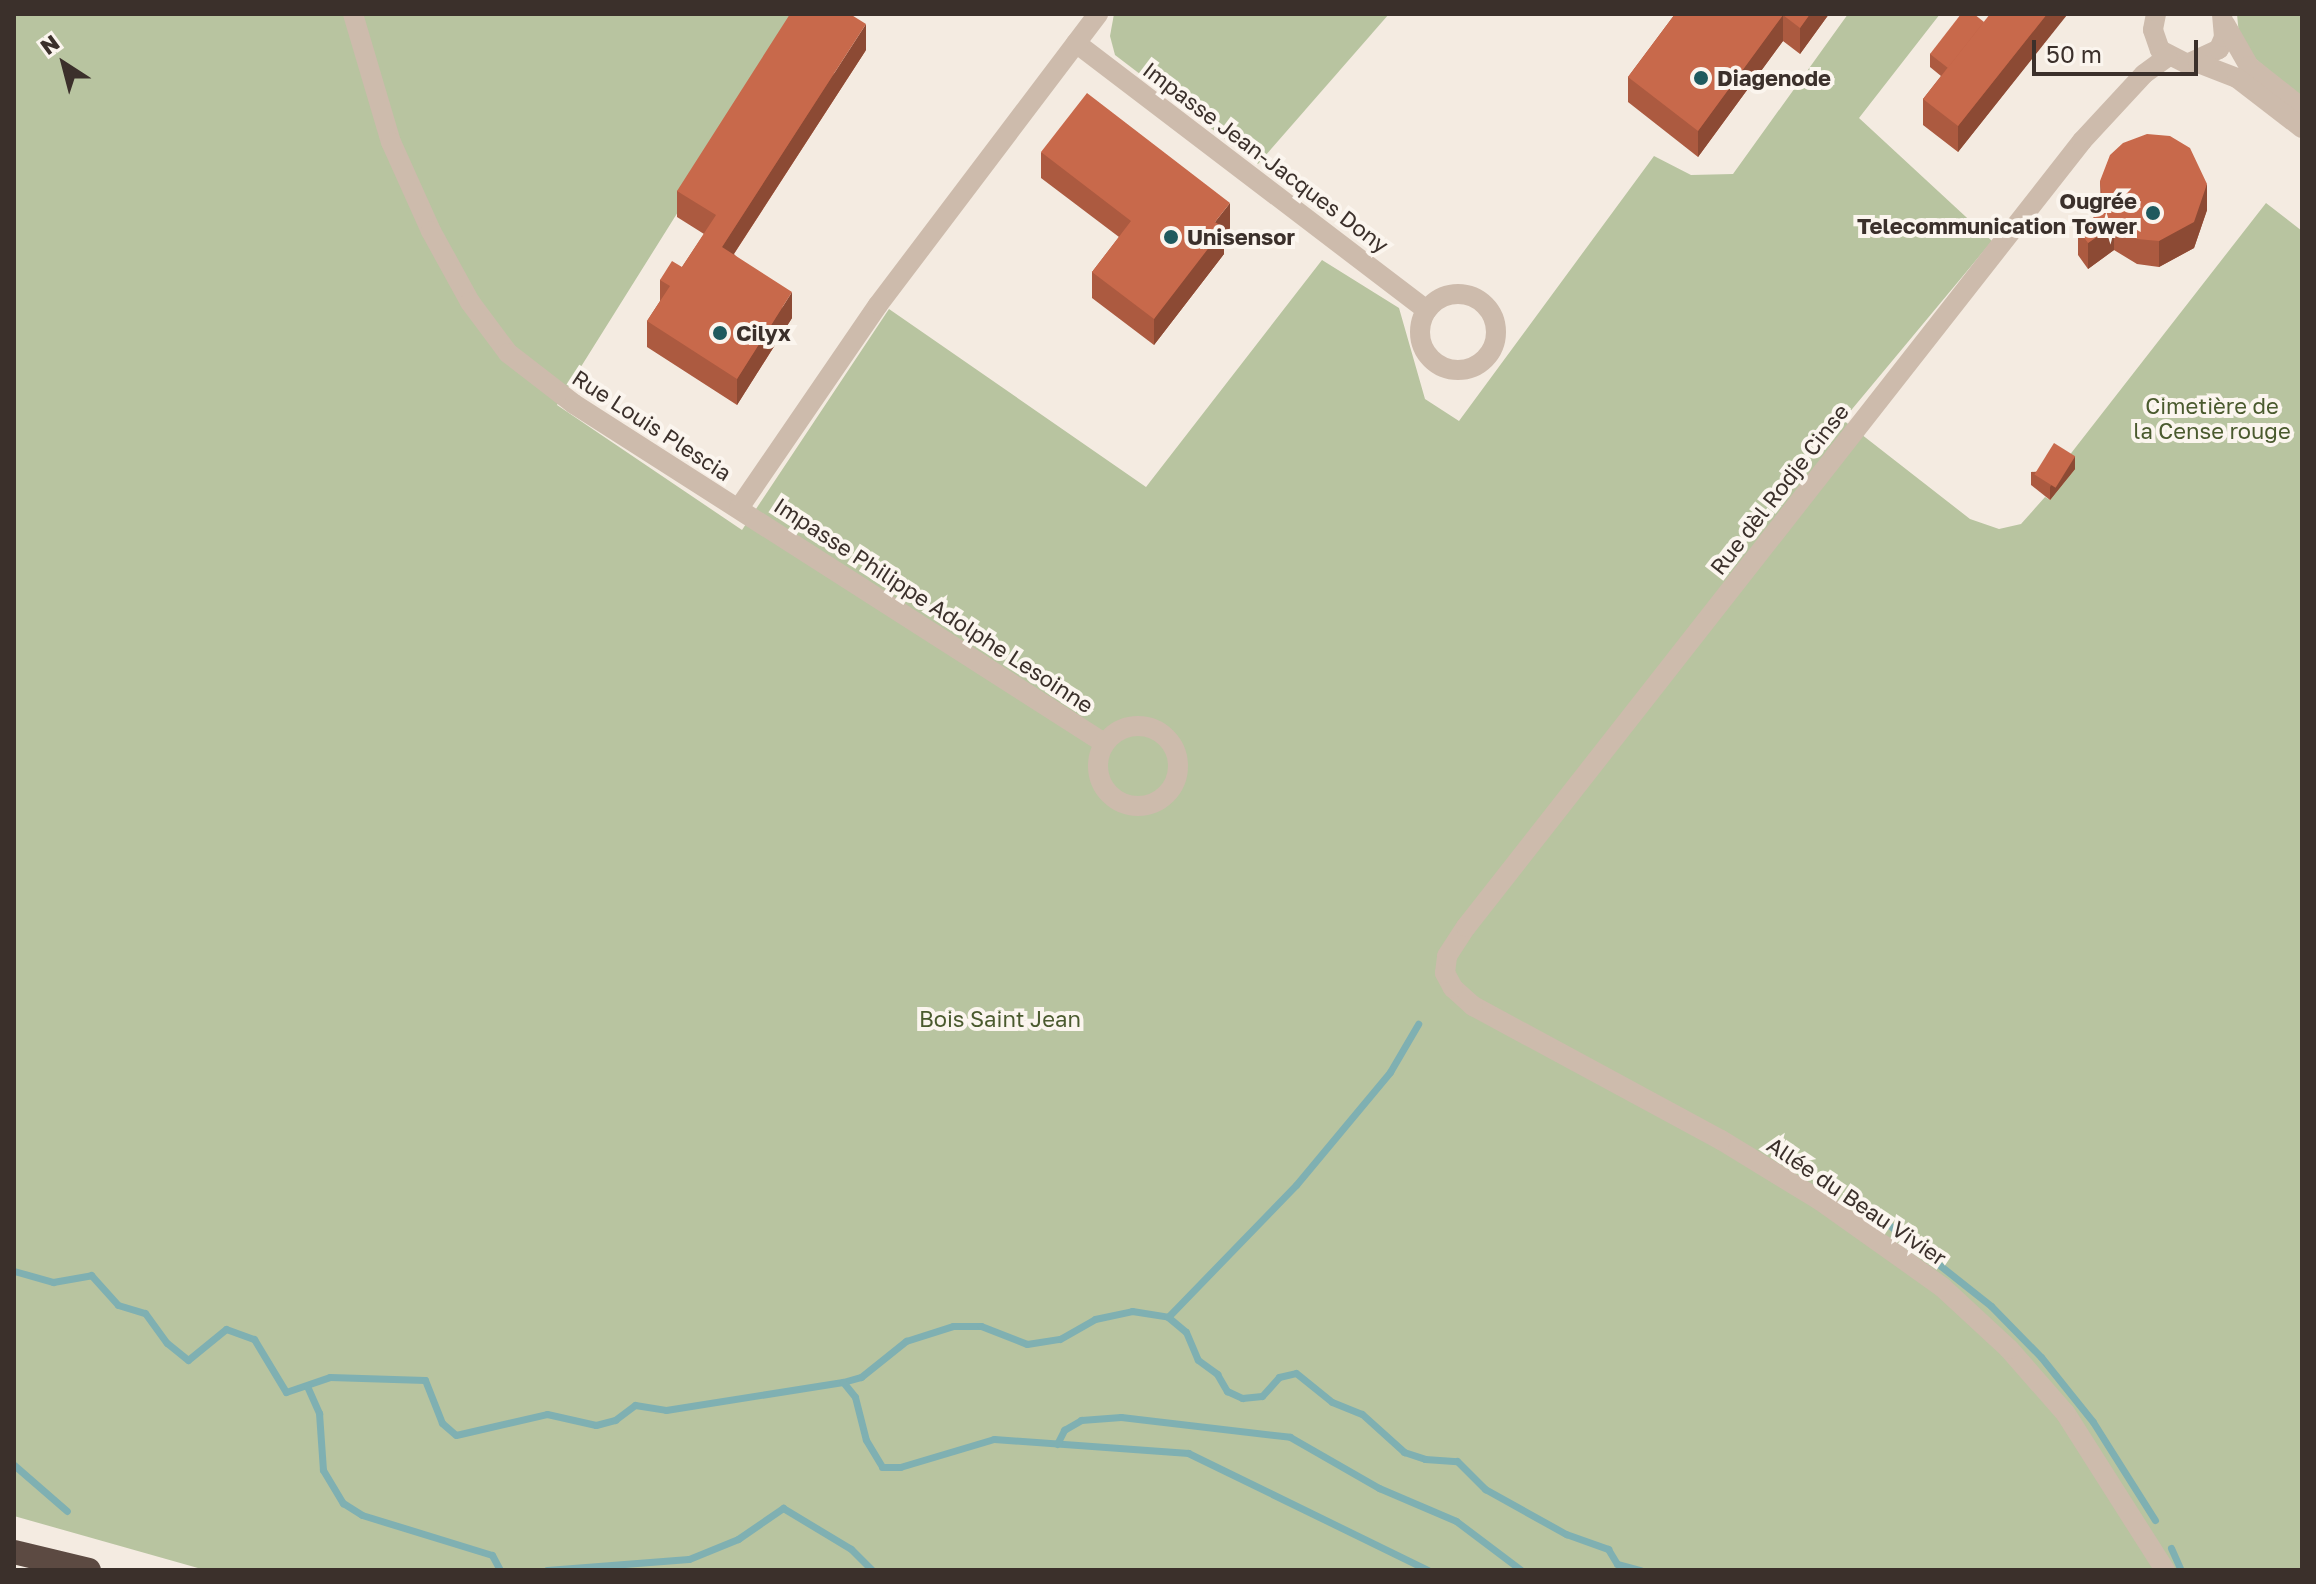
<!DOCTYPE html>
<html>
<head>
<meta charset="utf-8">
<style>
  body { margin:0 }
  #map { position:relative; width:2316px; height:1584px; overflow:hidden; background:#f4ebe1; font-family:"Golos Text",sans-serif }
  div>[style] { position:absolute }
  .green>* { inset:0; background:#b8c4a0 }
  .stream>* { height:7px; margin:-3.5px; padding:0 3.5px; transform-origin:3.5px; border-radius:3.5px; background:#7fb0b2 }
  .minor>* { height:20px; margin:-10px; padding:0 10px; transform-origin:10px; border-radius:10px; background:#cdbbac }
  .minor>.ring { margin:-10px; padding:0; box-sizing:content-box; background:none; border:20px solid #cdbbac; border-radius:50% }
  .highway>* { height:24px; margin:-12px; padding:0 12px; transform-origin:12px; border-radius:12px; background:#5c4a42 }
  .wall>* { inset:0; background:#ac5a40 }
  .shaded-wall>* { inset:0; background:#8c4a34 }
  .building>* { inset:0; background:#c8694b; transform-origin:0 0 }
  .dots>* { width:22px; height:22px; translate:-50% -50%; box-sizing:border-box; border:4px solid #fbf5ee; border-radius:50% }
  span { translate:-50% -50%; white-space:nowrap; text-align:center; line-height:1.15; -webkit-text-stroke:8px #fbf5ee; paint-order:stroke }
  .poi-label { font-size:22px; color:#3b302b; font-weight:700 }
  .left { translate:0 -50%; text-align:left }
  .right { translate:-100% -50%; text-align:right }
  .street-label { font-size:22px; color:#3b302b }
  .park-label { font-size:22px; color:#4a5a2e }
  .frame { position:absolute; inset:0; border:16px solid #3b302b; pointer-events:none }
  .north { position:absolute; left:24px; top:24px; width:80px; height:80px; -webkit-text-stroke:6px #fbf5ee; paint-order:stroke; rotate:324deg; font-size:22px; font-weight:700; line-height:32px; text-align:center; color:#3b302b }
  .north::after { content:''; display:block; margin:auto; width:28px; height:36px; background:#3b302b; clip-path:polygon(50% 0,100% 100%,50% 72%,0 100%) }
  .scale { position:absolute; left:2032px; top:40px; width:166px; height:36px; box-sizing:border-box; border:4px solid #3b302b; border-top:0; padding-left:10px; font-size:24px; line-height:28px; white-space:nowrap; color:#3b302b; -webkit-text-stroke:6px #fbf5ee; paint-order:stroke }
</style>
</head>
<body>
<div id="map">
  <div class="green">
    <div style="clip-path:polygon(14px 14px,802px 14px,557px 405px,742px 530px,889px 309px,1146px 487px,1322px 260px,1399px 308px,1425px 399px,1459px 421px,1654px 156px,1691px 175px,1733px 174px,1848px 14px,1940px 14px,1859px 118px,1992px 241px,1843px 420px,1970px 519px,1999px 529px,2021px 524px,2045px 497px,2050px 500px,2065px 461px,2266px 203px,2302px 231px,2302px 1570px,205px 1570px,14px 1516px)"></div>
    <div style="clip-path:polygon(1114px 14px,1389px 14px,1258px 164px,1115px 55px,1110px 36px)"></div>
    <div style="clip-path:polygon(2237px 14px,2302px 14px,2302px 98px,2240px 46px)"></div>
  </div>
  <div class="stream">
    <div style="left:1869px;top:1209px;width:156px;rotate:38.5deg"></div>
    <div style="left:1991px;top:1306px;width:71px;rotate:45.6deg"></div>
    <div style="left:2041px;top:1357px;width:83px;rotate:51.3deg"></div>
    <div style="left:2093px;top:1422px;width:116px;rotate:57.7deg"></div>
    <div style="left:14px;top:1271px;width:41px;rotate:15.8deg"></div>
    <div style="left:53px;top:1282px;width:39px;rotate:-10deg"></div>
    <div style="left:91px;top:1275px;width:40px;rotate:48deg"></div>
    <div style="left:118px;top:1305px;width:28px;rotate:17deg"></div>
    <div style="left:145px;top:1313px;width:37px;rotate:54deg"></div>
    <div style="left:167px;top:1343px;width:27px;rotate:39deg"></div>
    <div style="left:188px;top:1360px;width:49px;rotate:-39.2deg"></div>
    <div style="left:226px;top:1329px;width:30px;rotate:20deg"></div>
    <div style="left:254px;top:1339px;width:62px;rotate:58.9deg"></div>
    <div style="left:286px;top:1392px;width:46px;rotate:-18.8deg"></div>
    <div style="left:330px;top:1377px;width:95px;rotate:1.8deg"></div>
    <div style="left:425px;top:1380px;width:46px;rotate:68.4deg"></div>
    <div style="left:442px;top:1423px;width:18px;rotate:41deg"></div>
    <div style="left:456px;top:1435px;width:93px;rotate:-13deg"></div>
    <div style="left:547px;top:1414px;width:50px;rotate:12.7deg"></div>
    <div style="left:596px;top:1425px;width:20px;rotate:-15deg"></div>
    <div style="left:615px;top:1420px;width:25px;rotate:-37deg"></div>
    <div style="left:635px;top:1405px;width:31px;rotate:9deg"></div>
    <div style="left:666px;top:1410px;width:179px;rotate:-9deg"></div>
    <div style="left:843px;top:1382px;width:19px;rotate:-16deg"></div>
    <div style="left:861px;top:1377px;width:58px;rotate:-38.7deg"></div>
    <div style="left:906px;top:1341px;width:49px;rotate:-17.7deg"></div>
    <div style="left:953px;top:1326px;width:28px"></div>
    <div style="left:981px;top:1326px;width:49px;rotate:21.4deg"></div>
    <div style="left:1027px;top:1344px;width:33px;rotate:-9deg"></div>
    <div style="left:1060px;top:1339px;width:40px;rotate:-29.7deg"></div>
    <div style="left:1095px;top:1319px;width:38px;rotate:-12deg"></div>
    <div style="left:1132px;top:1311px;width:36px;rotate:9deg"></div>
    <div style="left:1168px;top:1317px;width:23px;rotate:40deg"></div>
    <div style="left:1186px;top:1332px;width:30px;rotate:67deg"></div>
    <div style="left:1198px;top:1360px;width:24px;rotate:36deg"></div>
    <div style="left:1217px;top:1374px;width:20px;rotate:60deg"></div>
    <div style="left:1227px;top:1391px;width:17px;rotate:25deg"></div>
    <div style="left:1242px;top:1398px;width:20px;rotate:-6deg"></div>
    <div style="left:1262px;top:1396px;width:25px;rotate:-48deg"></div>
    <div style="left:1279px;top:1377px;width:17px;rotate:-13deg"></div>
    <div style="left:1296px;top:1373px;width:46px;rotate:38.9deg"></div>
    <div style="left:1332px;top:1402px;width:32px;rotate:22deg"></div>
    <div style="left:1362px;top:1414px;width:57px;rotate:42.1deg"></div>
    <div style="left:1404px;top:1452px;width:22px;rotate:18deg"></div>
    <div style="left:1425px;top:1459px;width:32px;rotate:4deg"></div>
    <div style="left:1457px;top:1461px;width:40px;rotate:45deg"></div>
    <div style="left:1485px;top:1489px;width:93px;rotate:29.1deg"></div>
    <div style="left:1566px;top:1534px;width:45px;rotate:19.7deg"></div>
    <div style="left:1608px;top:1549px;width:17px;rotate:59deg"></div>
    <div style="left:1617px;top:1564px;width:24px;rotate:15deg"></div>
    <div style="left:1168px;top:1317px;width:184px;rotate:-45.9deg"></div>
    <div style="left:1296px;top:1185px;width:147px;rotate:-50.2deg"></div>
    <div style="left:1390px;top:1072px;width:56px;rotate:-59.7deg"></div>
    <div style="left:843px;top:1382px;width:19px;rotate:51deg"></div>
    <div style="left:855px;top:1397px;width:44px;rotate:75.7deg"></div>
    <div style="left:866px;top:1440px;width:31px;rotate:59deg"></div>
    <div style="left:882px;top:1467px;width:18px"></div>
    <div style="left:900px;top:1467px;width:98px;rotate:-16.6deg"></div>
    <div style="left:994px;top:1439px;width:195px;rotate:4.1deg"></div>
    <div style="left:1188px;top:1453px;width:267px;rotate:26deg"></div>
    <div style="left:307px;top:1386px;width:30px;rotate:66deg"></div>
    <div style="left:319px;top:1413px;width:57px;rotate:86deg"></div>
    <div style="left:323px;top:1470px;width:39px;rotate:59deg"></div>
    <div style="left:343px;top:1503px;width:22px;rotate:32deg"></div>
    <div style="left:362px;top:1515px;width:136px;rotate:17.1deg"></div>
    <div style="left:492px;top:1555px;width:17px;rotate:62deg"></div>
    <div style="left:1057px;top:1444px;width:16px;rotate:-63deg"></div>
    <div style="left:1064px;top:1430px;width:20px;rotate:-30deg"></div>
    <div style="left:1081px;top:1420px;width:40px;rotate:-4.3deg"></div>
    <div style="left:1121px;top:1417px;width:170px;rotate:6.7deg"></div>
    <div style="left:1290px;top:1437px;width:103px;rotate:29.8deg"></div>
    <div style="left:1379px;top:1488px;width:84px;rotate:23.2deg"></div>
    <div style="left:1456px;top:1521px;width:81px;rotate:37deg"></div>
    <div style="left:14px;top:1465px;width:70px;rotate:41deg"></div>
    <div style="left:2171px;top:1548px;width:24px;rotate:66deg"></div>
    <div style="left:547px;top:1570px;width:142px;rotate:-4.4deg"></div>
    <div style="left:689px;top:1559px;width:53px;rotate:-22.2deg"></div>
    <div style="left:738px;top:1539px;width:55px;rotate:-34.6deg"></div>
    <div style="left:783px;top:1508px;width:79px;rotate:31.1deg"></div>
    <div style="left:851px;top:1549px;width:30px;rotate:45deg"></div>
  </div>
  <div class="minor">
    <div style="left:353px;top:14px;width:134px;rotate:73.5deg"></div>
    <div style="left:391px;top:142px;width:98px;rotate:65.8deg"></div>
    <div style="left:431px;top:231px;width:81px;rotate:61.2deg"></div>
    <div style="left:470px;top:302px;width:64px;rotate:53.3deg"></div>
    <div style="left:508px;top:353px;width:83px;rotate:37.7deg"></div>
    <div style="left:574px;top:404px;width:629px;rotate:32.6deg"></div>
    <div style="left:2156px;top:14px;width:16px;rotate:101deg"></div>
    <div style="left:2153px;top:30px;width:21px;rotate:71deg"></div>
    <div style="left:2160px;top:50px;width:30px;rotate:27deg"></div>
    <div style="left:2187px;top:64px;width:35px;rotate:-25deg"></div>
    <div style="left:2219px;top:49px;width:13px;rotate:-67deg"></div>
    <div style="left:2224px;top:37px;width:23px;rotate:-95deg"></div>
    <div style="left:2225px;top:24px;width:48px;rotate:60.3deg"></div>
    <div style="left:2249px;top:66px;width:68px;rotate:38.4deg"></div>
    <div style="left:1076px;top:43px;width:441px;rotate:37.3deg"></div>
    <div style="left:2198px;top:63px;width:42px;rotate:21deg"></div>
    <div style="left:2237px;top:78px;width:82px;rotate:37.6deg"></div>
    <div class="ring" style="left:1420px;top:294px;width:56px;height:56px"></div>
    <div style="left:739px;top:508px;width:246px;rotate:-55.6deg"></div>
    <div style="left:878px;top:305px;width:365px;rotate:-52.9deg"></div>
    <div class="ring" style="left:1098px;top:726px;width:60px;height:60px"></div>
    <div style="left:2165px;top:1570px;width:185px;rotate:-122.4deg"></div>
    <div style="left:2066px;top:1414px;width:86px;rotate:-131.2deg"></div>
    <div style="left:2009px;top:1349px;width:91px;rotate:-137.2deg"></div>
    <div style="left:1942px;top:1287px;width:148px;rotate:-144.6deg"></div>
    <div style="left:1821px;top:1201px;width:117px;rotate:-148.6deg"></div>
    <div style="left:1721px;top:1140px;width:282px;rotate:-151.6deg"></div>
    <div style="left:1473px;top:1006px;width:27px;rotate:-138deg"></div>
    <div style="left:1453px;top:988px;width:17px;rotate:-118deg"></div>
    <div style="left:1445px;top:973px;width:17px;rotate:-83deg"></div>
    <div style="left:1447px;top:956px;width:35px;rotate:-57deg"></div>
    <div style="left:1466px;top:927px;width:999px;rotate:-51.91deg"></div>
    <div style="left:2082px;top:141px;width:91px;rotate:-47.2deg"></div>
    <div style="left:2144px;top:74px;width:29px;rotate:-36deg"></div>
  </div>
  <div class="highway">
    <div style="left:14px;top:1552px;width:77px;rotate:13.5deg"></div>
  </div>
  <div class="wall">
    <div style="clip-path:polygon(1675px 14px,1829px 14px,1800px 54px,1783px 41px,1698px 157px,1628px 102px,1628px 77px)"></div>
    <div style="clip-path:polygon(2067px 14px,1958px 152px,1923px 125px,1923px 99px,1941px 76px,1930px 67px,1930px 54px,1984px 22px)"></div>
    <div style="clip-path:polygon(866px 50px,734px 254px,792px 318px,737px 405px,647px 347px,647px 321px,660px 301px,660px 280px,682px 267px,704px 234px,677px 217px,677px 191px)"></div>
    <div style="clip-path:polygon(1041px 152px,1230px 228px,1224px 236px,1224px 254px,1154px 345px,1092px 298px,1092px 272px,1119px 237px,1041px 178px)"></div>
    <div style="clip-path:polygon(2100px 181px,2207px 210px,2194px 248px,2159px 267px,2137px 264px,2114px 250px,2088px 269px,2078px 255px,2078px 229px,2101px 212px)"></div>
    <div style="clip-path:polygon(2075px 469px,2050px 500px,2031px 485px,2031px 472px)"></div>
  </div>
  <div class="shaded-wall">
    <div style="clip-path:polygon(1810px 14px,1829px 14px,1800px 54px,1800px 28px)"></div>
    <div style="clip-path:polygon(2047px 14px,2067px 15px,1958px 152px,1958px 126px)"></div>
    <div style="clip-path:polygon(1783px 15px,1783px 41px,1698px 157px,1698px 131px)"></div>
    <div style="clip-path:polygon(866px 24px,866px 50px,722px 272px,722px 247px)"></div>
    <div style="clip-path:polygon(2207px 184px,2207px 210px,2194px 248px,2159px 267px,2159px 241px)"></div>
    <div style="clip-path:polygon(1230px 203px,1230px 228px,1224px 236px,1224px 254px,1154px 345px,1154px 319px,1215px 222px)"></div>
    <div style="clip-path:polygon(2114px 225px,2114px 250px,2088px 269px,2088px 243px)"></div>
    <div style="clip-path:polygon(792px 292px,792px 318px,737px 405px,737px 379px)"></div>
    <div style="clip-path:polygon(2075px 456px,2075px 469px,2050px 500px,2050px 487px)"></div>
  </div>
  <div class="building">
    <div style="clip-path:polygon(790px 14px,850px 14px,866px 24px,722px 247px,792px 292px,737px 379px,647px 321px,670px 286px,660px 280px,672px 261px,682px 267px,716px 215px,677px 191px)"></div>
    <div style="clip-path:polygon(1675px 14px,1810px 14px,1800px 28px,1783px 15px,1698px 131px,1628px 77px)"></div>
    <div style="clip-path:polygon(1961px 14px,1974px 14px,1984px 22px,1948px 68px,1930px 54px)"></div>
    <div style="clip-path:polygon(1990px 14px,2047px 14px,1958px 126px,1923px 99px)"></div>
    <div style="clip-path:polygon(1087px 93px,1230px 203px,1215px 222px,1224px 228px,1154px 319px,1092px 272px,1131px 221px,1041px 152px)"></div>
    <div style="clip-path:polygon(2147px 134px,2170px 136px,2190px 148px,2207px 184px,2194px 222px,2159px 241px,2137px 239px,2114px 225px,2088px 243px,2078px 229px,2104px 210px,2100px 181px,2110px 155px,2123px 143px)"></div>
    <div style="left:2054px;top:443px;width:25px;height:37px;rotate:32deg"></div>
  </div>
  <div class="dots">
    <div style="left:1701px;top:78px;background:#1f5a5e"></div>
    <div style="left:2153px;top:213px;background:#1f5a5e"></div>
    <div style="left:1171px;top:237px;background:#1f5a5e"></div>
    <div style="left:720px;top:333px;background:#1f5a5e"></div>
  </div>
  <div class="poi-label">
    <span class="left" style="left:1717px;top:78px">Diagenode</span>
    <span class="right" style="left:2137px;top:213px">Ougrée<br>Telecommunication Tower</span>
    <span class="left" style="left:1187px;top:237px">Unisensor</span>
    <span class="left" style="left:736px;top:333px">Cilyx</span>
  </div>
  <div class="street-label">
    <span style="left:1266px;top:157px;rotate:37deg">Impasse Jean-Jacques Dony</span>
    <span style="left:652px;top:425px;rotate:33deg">Rue Louis Plescia</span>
    <span style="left:1779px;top:489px;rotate:-52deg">Rue dèl Rodje Cinse</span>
    <span style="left:934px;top:605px;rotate:33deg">Impasse Philippe Adolphe Lesoinne</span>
    <span style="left:1857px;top:1201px;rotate:34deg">Allée du Beau Vivier</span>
  </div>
  <div class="park-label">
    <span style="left:2212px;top:418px">Cimetière de<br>la Cense rouge</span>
    <span style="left:1000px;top:1019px">Bois Saint Jean</span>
  </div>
  <div class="frame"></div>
  <div class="north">N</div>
  <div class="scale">50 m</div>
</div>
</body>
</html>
